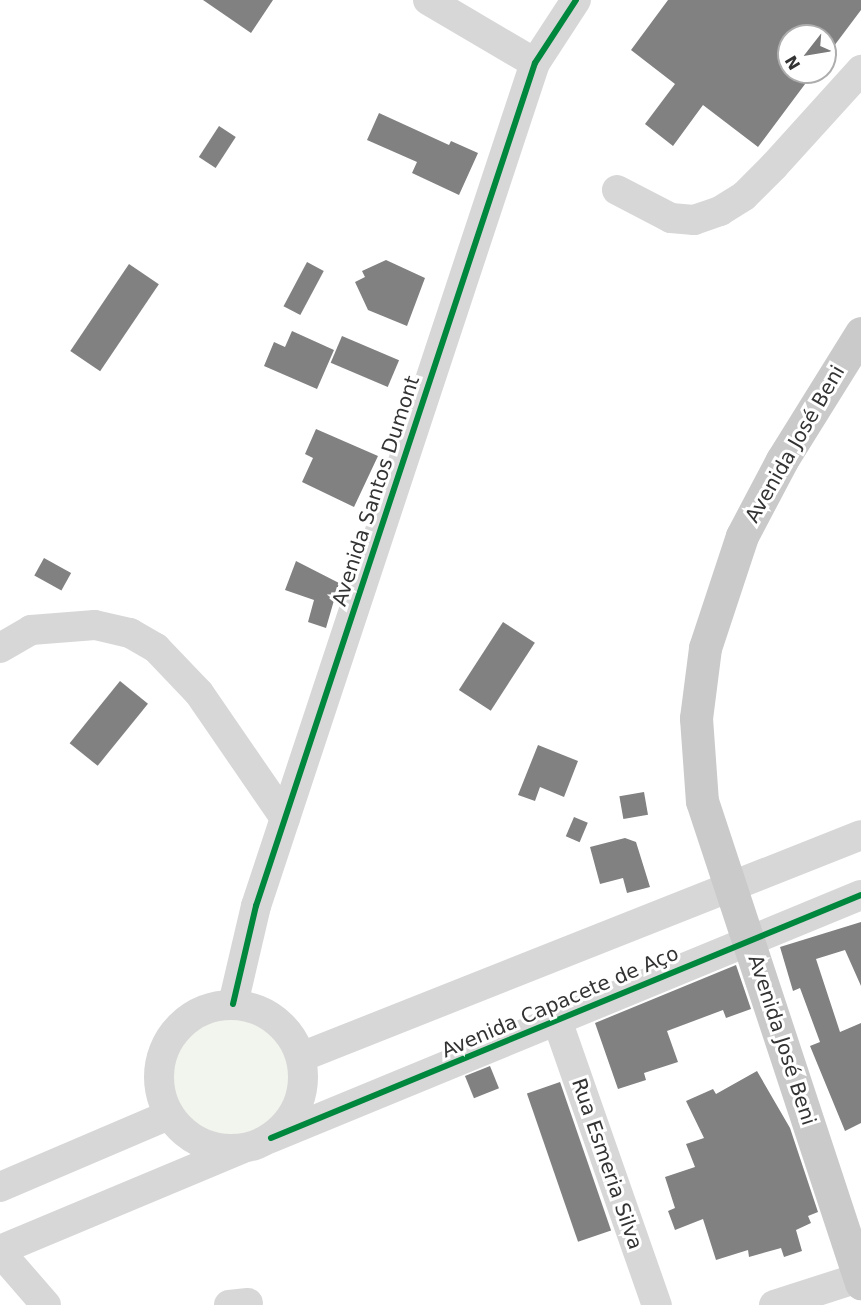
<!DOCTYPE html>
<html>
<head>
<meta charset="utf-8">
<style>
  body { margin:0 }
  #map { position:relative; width:861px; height:1305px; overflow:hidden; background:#fff; font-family:"DejaVu Sans",sans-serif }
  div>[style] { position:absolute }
  .green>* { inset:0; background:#f1f5ed }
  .round { border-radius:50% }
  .building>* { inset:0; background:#818181; transform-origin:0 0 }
  .minor>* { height:30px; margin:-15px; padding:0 15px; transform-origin:15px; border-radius:15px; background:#d7d7d7 }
  .minor>.ring { margin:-15px; padding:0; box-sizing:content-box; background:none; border:30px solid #d7d7d7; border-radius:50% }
  .major>* { height:33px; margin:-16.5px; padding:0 16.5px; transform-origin:16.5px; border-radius:16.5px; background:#cacaca }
  .cycleway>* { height:6px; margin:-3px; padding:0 3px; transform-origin:3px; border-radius:3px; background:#00873e }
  span { translate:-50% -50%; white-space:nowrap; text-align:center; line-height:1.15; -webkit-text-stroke:6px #fff; paint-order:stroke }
  .street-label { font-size:20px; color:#333 }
  .north { position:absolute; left:777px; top:24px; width:60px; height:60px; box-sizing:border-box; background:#fff; border:2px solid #adadad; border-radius:50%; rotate:239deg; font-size:16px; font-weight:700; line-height:24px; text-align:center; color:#333 }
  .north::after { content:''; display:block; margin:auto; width:21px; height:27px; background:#7a7a7a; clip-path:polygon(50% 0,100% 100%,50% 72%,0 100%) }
</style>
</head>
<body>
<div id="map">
  <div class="green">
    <div class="round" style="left:167px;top:1012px;width:128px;height:128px"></div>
  </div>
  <div class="building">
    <div style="clip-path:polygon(203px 0,273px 0,251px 33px)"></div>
    <div style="clip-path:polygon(668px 0,861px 0,861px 10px,825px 58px,825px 36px,789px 36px,789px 72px,814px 72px,758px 147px,703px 105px,673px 146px,645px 124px,675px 84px,631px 50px)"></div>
    <div style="clip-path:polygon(379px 113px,449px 145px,451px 141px,478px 153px,459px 195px,412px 173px,417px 162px,367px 140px)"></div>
    <div style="left:219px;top:126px;width:20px;height:37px;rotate:33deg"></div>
    <div style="clip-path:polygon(386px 260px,425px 278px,407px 326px,368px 310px,355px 282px,365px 277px,362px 271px)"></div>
    <div style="left:307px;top:262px;width:19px;height:50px;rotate:28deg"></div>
    <div style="left:129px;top:264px;width:36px;height:105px;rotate:34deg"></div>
    <div style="clip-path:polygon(292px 331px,334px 350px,317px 389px,264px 366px,274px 342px,285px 347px)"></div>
    <div style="left:342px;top:336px;width:62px;height:29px;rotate:23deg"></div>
    <div style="clip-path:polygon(316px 429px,378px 456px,354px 507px,302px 482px,313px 458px,305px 454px)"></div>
    <div style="left:44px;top:558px;width:31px;height:20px;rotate:29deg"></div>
    <div style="clip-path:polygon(296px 561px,339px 583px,326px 628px,308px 622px,314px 600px,285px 590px)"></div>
    <div style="left:503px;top:622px;width:38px;height:81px;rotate:33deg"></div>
    <div style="left:120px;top:681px;width:36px;height:80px;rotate:39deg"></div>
    <div style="clip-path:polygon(538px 745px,578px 761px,564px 797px,540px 787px,535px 801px,518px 795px)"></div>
    <div style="left:644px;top:792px;width:23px;height:25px;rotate:80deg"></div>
    <div style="left:574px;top:817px;width:15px;height:21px;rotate:23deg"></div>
    <div style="clip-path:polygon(625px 838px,636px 842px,650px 887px,627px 893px,623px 878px,600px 884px,590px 847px)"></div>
    <div style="clip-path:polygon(861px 922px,861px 986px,845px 950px,816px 959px,840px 1032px,861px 1023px,861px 1123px,845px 1131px,810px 1046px,820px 1042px,800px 988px,793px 991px,780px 947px)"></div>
    <div style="clip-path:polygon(736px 965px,751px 1009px,726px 1018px,723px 1010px,667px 1031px,678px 1062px,644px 1073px,646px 1080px,618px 1089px,595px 1023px)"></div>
    <div style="left:490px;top:1066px;width:24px;height:27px;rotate:68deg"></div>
    <div style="clip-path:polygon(757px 1071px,790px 1128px,818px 1212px,808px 1216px,811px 1223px,796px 1230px,802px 1251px,784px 1257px,781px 1248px,749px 1257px,748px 1250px,716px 1260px,703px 1219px,675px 1230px,668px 1211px,675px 1208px,665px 1177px,695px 1167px,686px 1144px,704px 1138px,686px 1101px,713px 1089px,716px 1094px)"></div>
    <div style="left:560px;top:1082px;width:157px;height:35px;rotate:71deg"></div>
  </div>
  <div class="minor">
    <div style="left:428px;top:0;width:124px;rotate:30.5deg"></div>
    <div style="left:617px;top:190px;width:61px;rotate:27.4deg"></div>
    <div style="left:671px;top:218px;width:23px;rotate:5deg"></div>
    <div style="left:694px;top:220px;width:28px;rotate:-19deg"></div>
    <div style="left:720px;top:211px;width:28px;rotate:-32deg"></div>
    <div style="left:744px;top:196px;width:42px;rotate:-45deg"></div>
    <div style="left:774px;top:166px;width:130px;rotate:-47.8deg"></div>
    <div style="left:0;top:648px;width:36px;rotate:-30deg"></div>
    <div style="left:31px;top:630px;width:64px;rotate:-4.5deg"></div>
    <div style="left:95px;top:625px;width:36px;rotate:13deg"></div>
    <div style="left:130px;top:633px;width:30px;rotate:30deg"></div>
    <div style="left:156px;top:648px;width:62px;rotate:46.3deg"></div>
    <div style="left:199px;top:693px;width:152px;rotate:55.5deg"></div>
    <div style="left:233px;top:1004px;width:101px;rotate:-76.8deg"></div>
    <div style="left:256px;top:906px;width:888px;rotate:-71.69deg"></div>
    <div style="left:535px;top:63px;width:75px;rotate:-56.9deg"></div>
    <div class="ring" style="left:159px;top:1005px;width:114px;height:114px"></div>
    <div style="left:558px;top:1023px;width:299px;rotate:70.7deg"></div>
    <div style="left:301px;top:1057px;width:602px;rotate:-21.62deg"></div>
    <div style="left:271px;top:1138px;width:638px;rotate:-22.39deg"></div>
    <div style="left:0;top:1187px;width:184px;rotate:-23.1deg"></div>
    <div style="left:0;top:1250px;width:261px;rotate:-22.7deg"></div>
    <div style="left:0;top:1252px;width:70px;rotate:49deg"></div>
    <div style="left:229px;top:1305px;width:19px;rotate:-6deg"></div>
    <div style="left:774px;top:1305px;width:91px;rotate:-17.8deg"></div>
  </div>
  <div class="major">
    <div style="left:861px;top:333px;width:150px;rotate:121.9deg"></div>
    <div style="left:782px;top:460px;width:86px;rotate:117.8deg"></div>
    <div style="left:742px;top:536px;width:118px;rotate:108.3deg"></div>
    <div style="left:705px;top:648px;width:71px;rotate:97.3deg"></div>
    <div style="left:696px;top:718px;width:83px;rotate:85.9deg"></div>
    <div style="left:702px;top:801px;width:508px;rotate:71.74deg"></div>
  </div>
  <div class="cycleway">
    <div style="left:233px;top:1004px;width:101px;rotate:-76.8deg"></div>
    <div style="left:256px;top:906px;width:888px;rotate:-71.69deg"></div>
    <div style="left:535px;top:63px;width:75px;rotate:-56.9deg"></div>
    <div style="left:271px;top:1138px;width:638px;rotate:-22.39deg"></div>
  </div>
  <div class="street-label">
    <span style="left:795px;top:444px;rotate:-60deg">Avenida José Beni</span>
    <span style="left:376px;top:491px;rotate:-72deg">Avenida Santos Dumont</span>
    <span style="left:560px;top:1002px;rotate:-23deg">Avenida Capacete de Aço</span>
    <span style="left:782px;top:1040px;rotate:72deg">Avenida José Beni</span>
    <span style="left:607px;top:1164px;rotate:71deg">Rua Esmeria Silva</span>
  </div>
  <div class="north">N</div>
</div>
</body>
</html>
